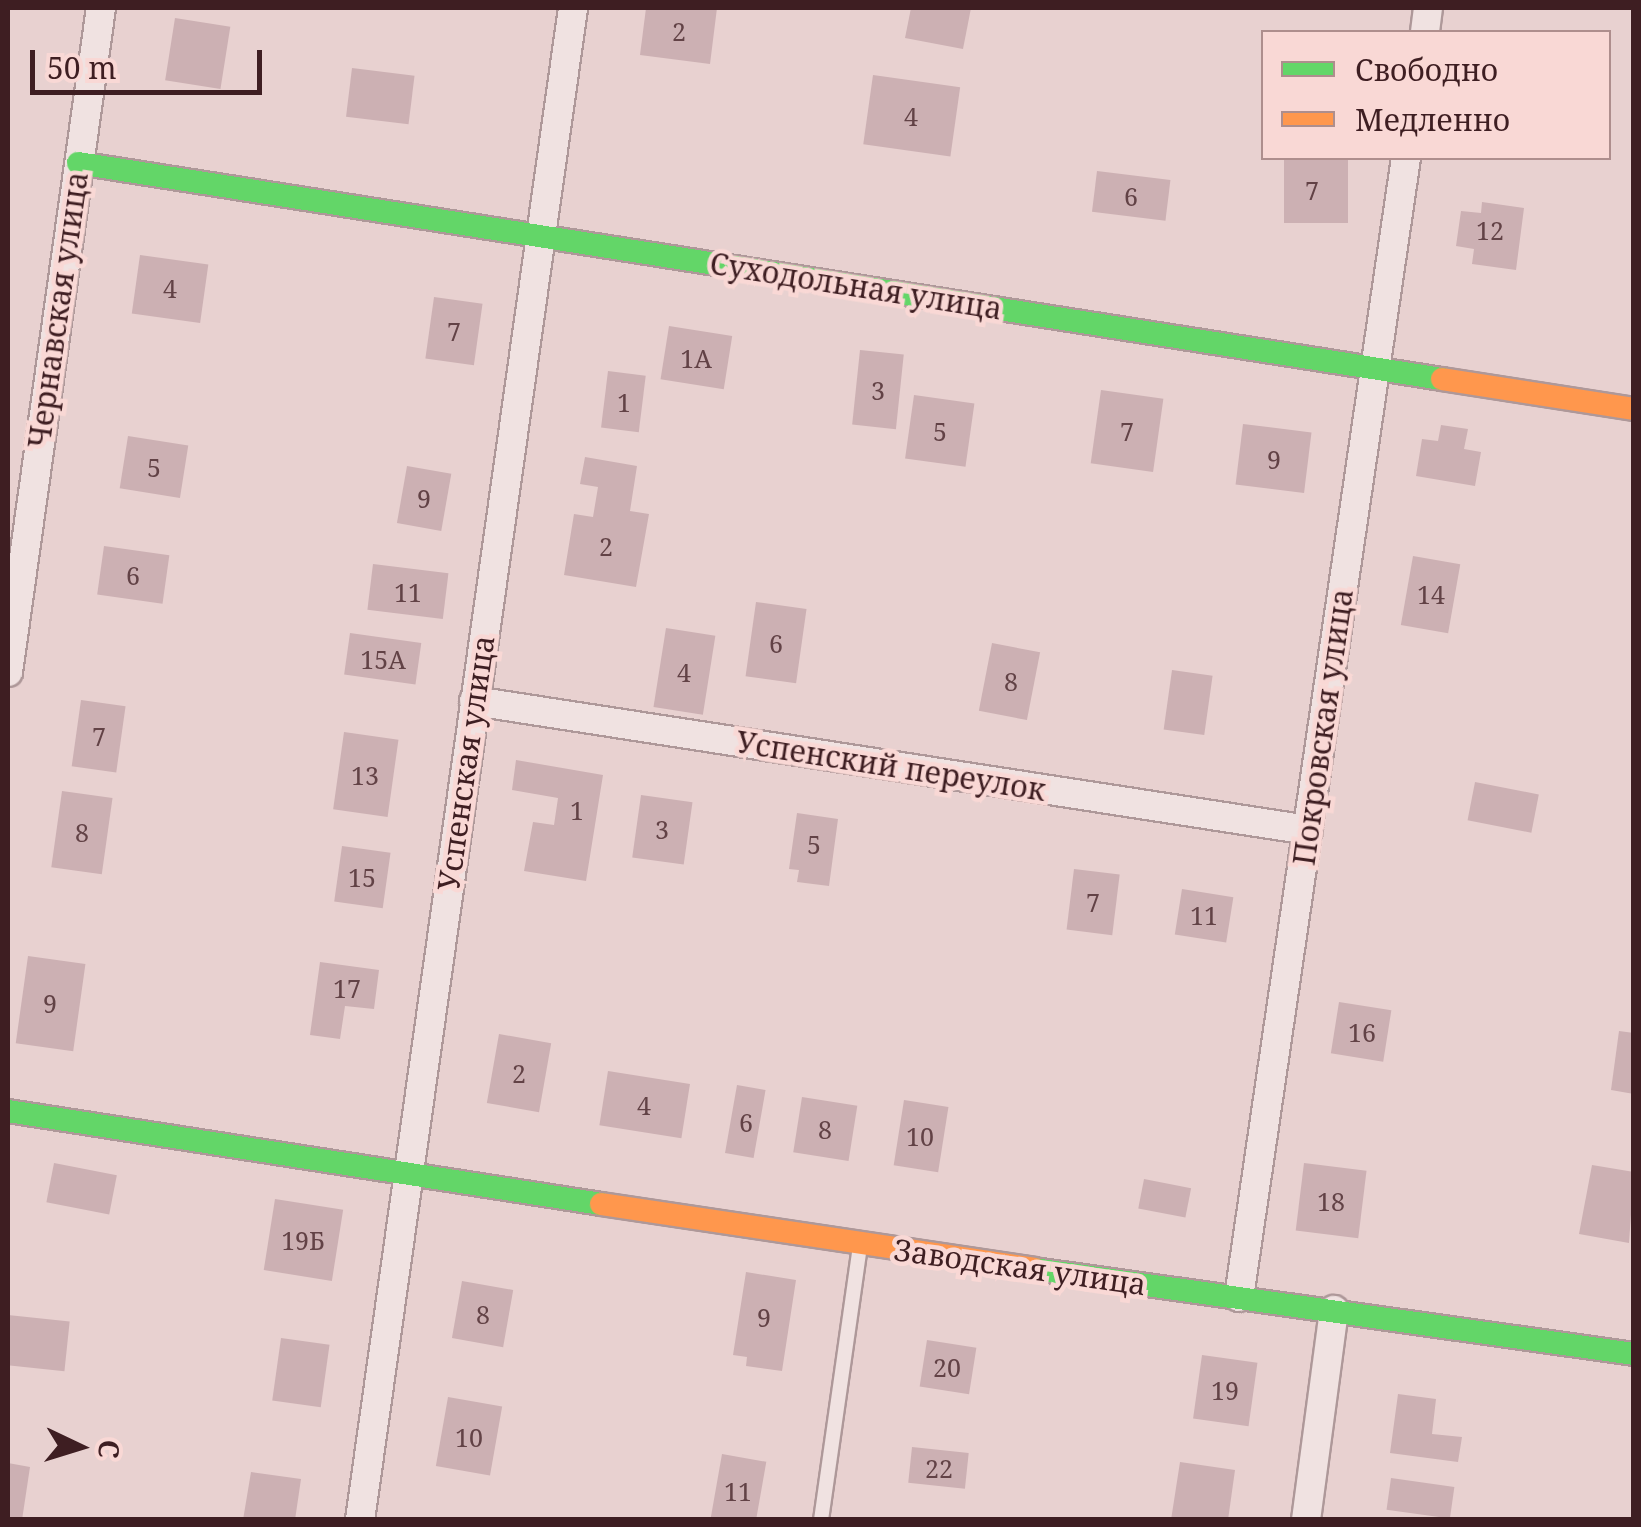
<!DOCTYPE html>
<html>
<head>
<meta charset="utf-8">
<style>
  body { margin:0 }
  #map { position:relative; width:1641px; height:1527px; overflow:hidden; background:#e8d1d0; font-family:"Noto Serif",serif }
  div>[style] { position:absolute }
  .building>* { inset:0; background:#ccb0b3; transform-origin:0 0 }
  .roads { filter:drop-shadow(2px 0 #ae9899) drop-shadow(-2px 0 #ae9899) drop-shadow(0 2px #ae9899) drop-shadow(0 -2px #ae9899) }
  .lane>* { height:14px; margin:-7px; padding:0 7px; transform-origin:7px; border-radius:7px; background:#f0e2e1 }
  .street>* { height:28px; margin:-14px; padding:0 14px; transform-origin:14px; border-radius:14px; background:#f0e2e1 }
  .fast>* { height:22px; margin:-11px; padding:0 11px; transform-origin:11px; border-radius:11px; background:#63d668 }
  .slow>* { height:22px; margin:-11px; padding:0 11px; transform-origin:11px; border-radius:11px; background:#ff974d }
  span { translate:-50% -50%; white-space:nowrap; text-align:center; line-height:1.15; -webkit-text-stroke:9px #f9d8d5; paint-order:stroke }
  .number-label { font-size:25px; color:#624246 }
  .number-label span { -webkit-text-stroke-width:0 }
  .street-label { font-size:30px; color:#3e1e22 }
  .frame { position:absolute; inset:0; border:10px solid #3e1e22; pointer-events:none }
  .legend { position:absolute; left:1261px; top:30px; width:350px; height:130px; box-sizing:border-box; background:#f9d8d5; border:2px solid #ae8e8d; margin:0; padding:12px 18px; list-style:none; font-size:30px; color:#3e1e22 }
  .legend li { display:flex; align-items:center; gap:20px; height:50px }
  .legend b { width:50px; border:2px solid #ae8e8d }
  .north { position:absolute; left:30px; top:1397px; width:100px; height:100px; -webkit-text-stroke:8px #f9d8d5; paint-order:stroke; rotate:94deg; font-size:28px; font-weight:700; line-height:40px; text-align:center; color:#3e1e22 }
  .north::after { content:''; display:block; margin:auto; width:35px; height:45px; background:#3e1e22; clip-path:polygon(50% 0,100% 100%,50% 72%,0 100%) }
  .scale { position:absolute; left:30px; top:50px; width:232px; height:45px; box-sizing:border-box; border:5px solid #3e1e22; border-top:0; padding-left:12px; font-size:30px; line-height:35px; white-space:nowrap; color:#3e1e22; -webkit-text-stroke:8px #f9d8d5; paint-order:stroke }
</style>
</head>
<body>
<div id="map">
  <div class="building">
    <div style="clip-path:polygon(646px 8px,717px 8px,710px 64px,640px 55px)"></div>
    <div style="clip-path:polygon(911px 8px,971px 8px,963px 49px,905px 38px)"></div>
    <div style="left:175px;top:18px;width:56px;height:63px;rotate:9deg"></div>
    <div style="left:352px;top:68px;width:63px;height:49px;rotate:7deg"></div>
    <div style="left:873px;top:75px;width:88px;height:70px;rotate:8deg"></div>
    <div style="left:1284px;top:158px;width:64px;height:65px"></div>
    <div style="left:1097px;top:171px;width:74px;height:41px;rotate:7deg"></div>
    <div style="clip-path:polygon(1482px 202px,1524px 208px,1516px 270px,1472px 264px,1474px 249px,1456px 246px,1461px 211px,1481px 213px)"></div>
    <div style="left:140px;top:255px;width:69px;height:59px;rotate:8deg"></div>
    <div style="left:434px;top:297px;width:49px;height:62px;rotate:8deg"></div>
    <div style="left:669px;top:326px;width:64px;height:54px;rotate:9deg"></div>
    <div style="left:860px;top:350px;width:44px;height:75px;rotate:6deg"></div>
    <div style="left:608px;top:371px;width:38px;height:57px;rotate:7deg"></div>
    <div style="left:1101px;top:390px;width:63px;height:74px;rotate:8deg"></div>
    <div style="left:914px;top:395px;width:61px;height:64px;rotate:8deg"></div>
    <div style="left:1243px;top:424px;width:69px;height:61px;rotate:7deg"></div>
    <div style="clip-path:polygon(1441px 425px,1468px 429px,1464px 449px,1481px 452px,1475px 486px,1416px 476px,1422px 439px,1438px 441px)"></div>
    <div style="left:128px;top:436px;width:61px;height:53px;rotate:9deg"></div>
    <div style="clip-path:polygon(585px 457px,637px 466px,630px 511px,649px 514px,636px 587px,564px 575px,574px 514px,593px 517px,598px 487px,580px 484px)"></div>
    <div style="left:407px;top:466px;width:45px;height:58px;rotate:10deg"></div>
    <div style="left:104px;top:546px;width:66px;height:49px;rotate:8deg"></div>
    <div style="left:1413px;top:556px;width:48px;height:70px;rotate:10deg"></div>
    <div style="left:373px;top:564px;width:76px;height:46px;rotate:7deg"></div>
    <div style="left:756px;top:602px;width:51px;height:75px;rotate:8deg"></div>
    <div style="left:666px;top:628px;width:50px;height:80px;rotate:9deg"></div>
    <div style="left:350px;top:633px;width:72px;height:42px;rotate:8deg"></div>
    <div style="left:992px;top:643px;width:49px;height:69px;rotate:11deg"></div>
    <div style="left:1172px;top:670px;width:41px;height:60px;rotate:8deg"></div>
    <div style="left:81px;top:700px;width:45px;height:67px;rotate:8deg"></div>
    <div style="left:344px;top:732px;width:55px;height:78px;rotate:8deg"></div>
    <div style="clip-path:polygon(516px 760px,603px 775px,586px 881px,524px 871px,533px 822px,554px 825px,558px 798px,512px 790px)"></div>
    <div style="left:1475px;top:782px;width:65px;height:39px;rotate:11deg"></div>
    <div style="left:62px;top:791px;width:51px;height:77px;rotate:8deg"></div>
    <div style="left:641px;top:795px;width:52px;height:63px;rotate:8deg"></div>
    <div style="clip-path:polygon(797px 813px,838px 819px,829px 886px,797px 882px,799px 870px,789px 869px)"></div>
    <div style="left:342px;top:846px;width:49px;height:56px;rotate:8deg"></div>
    <div style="left:1074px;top:869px;width:46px;height:61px;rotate:7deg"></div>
    <div style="left:1182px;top:889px;width:52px;height:46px;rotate:9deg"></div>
    <div style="left:28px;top:956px;width:58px;height:88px;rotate:8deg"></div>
    <div style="clip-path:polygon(320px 962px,379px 970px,374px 1009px,345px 1006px,340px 1039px,310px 1035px)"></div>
    <div style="left:1339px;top:1002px;width:53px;height:52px;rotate:9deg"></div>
    <div style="clip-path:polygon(1619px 1031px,1634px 1033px,1634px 1094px,1611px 1090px)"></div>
    <div style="left:499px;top:1034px;width:53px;height:70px;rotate:10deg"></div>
    <div style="left:608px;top:1071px;width:83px;height:55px;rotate:9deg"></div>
    <div style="left:737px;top:1085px;width:29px;height:69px;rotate:10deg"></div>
    <div style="left:802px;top:1097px;width:56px;height:56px;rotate:9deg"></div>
    <div style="left:904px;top:1100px;width:45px;height:66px;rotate:9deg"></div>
    <div style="left:54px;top:1163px;width:64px;height:40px;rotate:11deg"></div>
    <div style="left:1304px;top:1163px;width:63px;height:68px;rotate:7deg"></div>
    <div style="clip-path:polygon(1592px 1165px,1634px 1172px,1629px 1243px,1579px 1234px)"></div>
    <div style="left:1144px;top:1179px;width:48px;height:30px;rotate:11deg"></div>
    <div style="left:275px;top:1199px;width:69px;height:72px;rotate:9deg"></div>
    <div style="clip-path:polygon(746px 1272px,796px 1280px,782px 1371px,746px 1366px,747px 1357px,733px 1355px)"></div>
    <div style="left:462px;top:1281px;width:52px;height:58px;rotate:10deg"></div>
    <div style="left:8px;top:1315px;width:62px;height:50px;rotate:6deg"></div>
    <div style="left:281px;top:1338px;width:49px;height:63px;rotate:8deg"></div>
    <div style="left:927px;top:1340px;width:50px;height:47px;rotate:9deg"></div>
    <div style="left:1202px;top:1355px;width:56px;height:64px;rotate:8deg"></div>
    <div style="clip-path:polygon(1398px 1394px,1436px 1399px,1432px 1434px,1462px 1437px,1458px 1462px,1390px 1453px)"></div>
    <div style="left:448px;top:1397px;width:55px;height:70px;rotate:10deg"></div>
    <div style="left:912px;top:1447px;width:57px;height:36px;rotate:6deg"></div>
    <div style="left:722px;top:1454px;width:45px;height:67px;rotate:10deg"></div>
    <div style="clip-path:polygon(1180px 1462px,1235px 1470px,1228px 1520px,1171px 1520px)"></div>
    <div style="clip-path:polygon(8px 1463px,30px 1467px,22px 1520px,8px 1520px)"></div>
    <div style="clip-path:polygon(251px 1472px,301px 1479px,295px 1520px,243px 1520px)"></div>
    <div style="left:1391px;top:1478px;width:64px;height:32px;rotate:8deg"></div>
  </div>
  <div class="roads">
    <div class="lane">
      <div style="left:821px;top:1520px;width:277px;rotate:-81.9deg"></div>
    </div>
    <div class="street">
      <div style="left:1425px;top:32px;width:24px;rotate:-83deg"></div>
      <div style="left:8px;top:672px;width:670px;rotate:-82.03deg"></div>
      <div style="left:474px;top:701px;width:844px;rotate:8.79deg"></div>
      <div style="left:1239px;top:1297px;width:1151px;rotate:-81.66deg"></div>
      <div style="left:360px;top:1520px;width:1527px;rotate:-81.98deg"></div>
      <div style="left:1306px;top:1520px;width:212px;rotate:-82.4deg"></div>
    </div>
    <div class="fast">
      <div style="left:78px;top:163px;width:1381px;rotate:9deg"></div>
      <div style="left:8px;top:1111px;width:600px;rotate:8.91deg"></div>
      <div style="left:1034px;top:1269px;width:606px;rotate:8.06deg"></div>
    </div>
    <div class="slow">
      <div style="left:1442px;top:379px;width:194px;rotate:8.9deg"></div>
      <div style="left:601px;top:1204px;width:438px;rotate:8.5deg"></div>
    </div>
  </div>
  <div class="number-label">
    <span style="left:679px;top:31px">2</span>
    <span style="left:911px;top:116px">4</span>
    <span style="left:1312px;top:190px">7</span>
    <span style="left:1131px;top:196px">6</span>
    <span style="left:1490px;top:230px">12</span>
    <span style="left:170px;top:288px">4</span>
    <span style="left:454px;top:331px">7</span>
    <span style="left:696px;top:358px">1А</span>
    <span style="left:878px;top:390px">3</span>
    <span style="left:624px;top:402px">1</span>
    <span style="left:940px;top:431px">5</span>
    <span style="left:1127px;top:431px">7</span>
    <span style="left:1274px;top:459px">9</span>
    <span style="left:154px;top:467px">5</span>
    <span style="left:424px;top:498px">9</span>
    <span style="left:606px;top:546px">2</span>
    <span style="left:133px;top:575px">6</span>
    <span style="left:408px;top:592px">11</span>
    <span style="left:1431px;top:594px">14</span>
    <span style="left:776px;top:643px">6</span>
    <span style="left:383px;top:659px">15А</span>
    <span style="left:684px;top:672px">4</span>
    <span style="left:1011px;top:681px">8</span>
    <span style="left:99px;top:736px">7</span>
    <span style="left:365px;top:775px">13</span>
    <span style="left:577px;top:810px">1</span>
    <span style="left:662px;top:829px">3</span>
    <span style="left:82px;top:832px">8</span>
    <span style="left:814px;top:844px">5</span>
    <span style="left:362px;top:877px">15</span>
    <span style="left:1093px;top:902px">7</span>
    <span style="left:1204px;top:915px">11</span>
    <span style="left:347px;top:988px">17</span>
    <span style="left:50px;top:1003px">9</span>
    <span style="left:1362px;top:1032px">16</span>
    <span style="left:519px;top:1073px">2</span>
    <span style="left:644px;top:1105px">4</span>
    <span style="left:746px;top:1122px">6</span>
    <span style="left:825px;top:1129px">8</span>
    <span style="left:920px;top:1136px">10</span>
    <span style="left:1331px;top:1201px">18</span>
    <span style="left:303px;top:1240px">19Б</span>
    <span style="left:483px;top:1314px">8</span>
    <span style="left:764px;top:1317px">9</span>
    <span style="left:947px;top:1367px">20</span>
    <span style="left:1225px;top:1390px">19</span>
    <span style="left:469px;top:1437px">10</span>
    <span style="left:939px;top:1468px">22</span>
    <span style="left:738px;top:1491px">11</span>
  </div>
  <div class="street-label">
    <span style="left:856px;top:286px;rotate:9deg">Суходольная улица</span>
    <span style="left:58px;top:310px;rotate:-82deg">Чернавская улица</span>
    <span style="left:1323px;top:727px;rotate:-82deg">Покровская улица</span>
    <span style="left:466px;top:763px;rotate:-82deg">Успенская улица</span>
    <span style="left:891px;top:766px;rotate:9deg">Успенский переулок</span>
    <span style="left:1020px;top:1267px;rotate:8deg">Заводская улица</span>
  </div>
  <div class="frame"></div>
  <ul class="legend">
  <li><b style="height:12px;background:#63d668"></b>Свободно</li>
  <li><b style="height:12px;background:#ff974d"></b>Медленно</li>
  </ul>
  <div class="north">С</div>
  <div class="scale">50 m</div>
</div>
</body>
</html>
